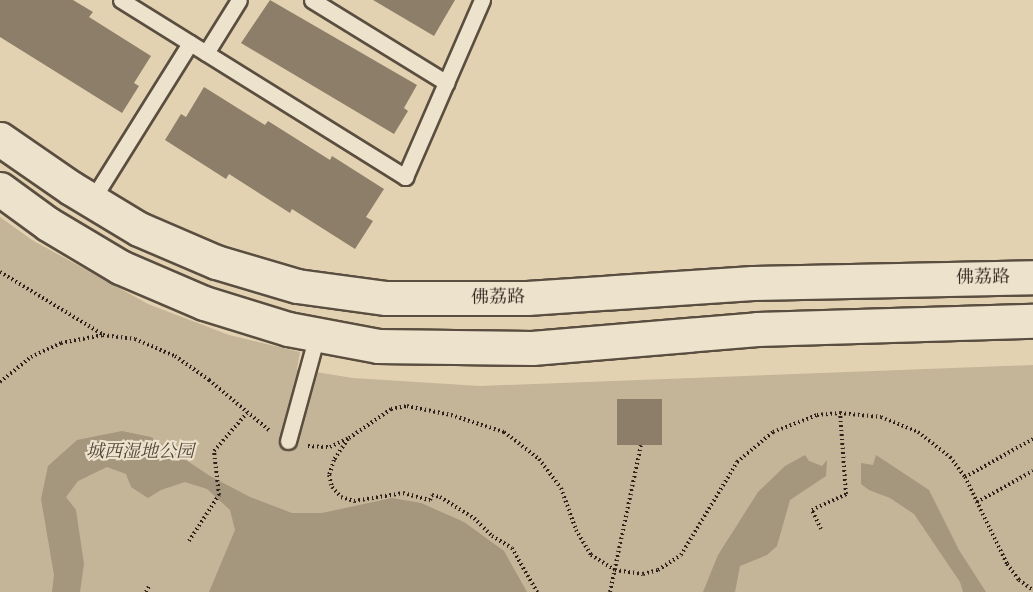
<!DOCTYPE html>
<html>
<head>
<meta charset="utf-8">
<style>
  body { margin:0 }
  #map { position:relative; width:1033px; height:592px; overflow:hidden; background:#e3d2b1; font-family:"IM FELL DW Pica","Noto Serif SC",serif }
  div>[style] { position:absolute }
  .green>* { inset:0; background:#c4b498 }
  .water>* { inset:0; background:#a5967e }
  .building>* { inset:0; background:#8c7e69; transform-origin:0 0 }
  .path>* { height:4px; margin-top:-2px; transform-origin:0; background:repeating-linear-gradient(90deg,#2d221b 0 1.5px,transparent 0 4.5px) }
  .roads { filter:drop-shadow(2px 0 #5a4e40) drop-shadow(-2px 0 #5a4e40) drop-shadow(0 2px #5a4e40) drop-shadow(0 -2px #5a4e40) }
  .lane>* { height:15px; margin:-7.5px; padding:0 7.5px; transform-origin:7.5px; border-radius:7.5px; background:#ede2cc }
  .secondary>* { height:33px; margin:-16.5px; padding:0 16.5px; transform-origin:16.5px; border-radius:16.5px; background:#ede2cc }
  span { translate:-50% -50%; white-space:nowrap; text-align:center; line-height:1.15; -webkit-text-stroke:4.5px #ede2cc; paint-order:stroke }
  .street-label { font-size:18px; color:#2d221b }
  .park-label { font-size:18px; color:#53463a; font-style:italic }
</style>
</head>
<body>
<div id="map">
  <div class="green">
    <div style="clip-path:polygon(0 217px,32px 240px,148px 304px,229px 335px,300px 352px,297px 369px,353px 378px,480px 386px,1033px 365px,1033px 592px,0 592px)"></div>
  </div>
  <div class="water">
    <div style="clip-path:polygon(122px 431px,151px 437px,210px 476px,250px 497px,292px 513px,322px 513px,392px 498px,421px 503px,464px 522px,504px 551px,527px 592px,209px 592px,235px 530px,230px 510px,207px 489px,185px 482px,161px 490px,148px 498px,131px 487px,126px 474px,107px 467px,78px 481px,66px 497px,76px 510px,84px 564px,80px 592px,52px 592px,54px 575px,41px 499px,48px 466px,77px 440px)"></div>
    <div style="clip-path:polygon(805px 455px,809px 461px,822px 466px,827px 460px,826px 476px,790px 500px,777px 546px,767px 555px,740px 566px,735px 592px,703px 592px,718px 555px,758px 492px,785px 466px)"></div>
    <div style="clip-path:polygon(876px 455px,929px 490px,959px 550px,986px 592px,963px 592px,960px 582px,914px 514px,890px 498px,869px 490px,861px 484px,861px 463px,873px 465px)"></div>
  </div>
  <div class="building">
    <div style="clip-path:polygon(0 0,73px 0,93px 12px,89px 17px,151px 56px,134px 83px,139px 86px,122px 113px,0 37px)"></div>
    <div style="clip-path:polygon(270px 0,417px 85px,404px 108px,408px 111px,394px 134px,241px 43px)"></div>
    <div style="clip-path:polygon(373px 0,455px 0,434px 36px)"></div>
    <div style="clip-path:polygon(204px 87px,265px 125px,268px 121px,330px 160px,332px 156px,384px 189px,366px 217px,373px 221px,355px 249px,292px 209px,290px 213px,229px 174px,226px 179px,165px 140px,181px 114px,186px 117px)"></div>
    <div style="left:662px;top:399px;width:46px;height:45px;rotate:90deg"></div>
  </div>
  <div class="path">
    <div style="left:0;top:272px;width:119px;rotate:31.3deg"></div>
    <div style="left:0;top:382px;width:40px;rotate:-39deg"></div>
    <div style="left:31px;top:357px;width:33px;rotate:-25deg"></div>
    <div style="left:61px;top:343px;width:43px;rotate:-10.8deg"></div>
    <div style="left:103px;top:335px;width:32px;rotate:7deg"></div>
    <div style="left:135px;top:339px;width:43px;rotate:23deg"></div>
    <div style="left:175px;top:356px;width:42px;rotate:35.2deg"></div>
    <div style="left:209px;top:380px;width:80px;rotate:39.9deg"></div>
    <div style="left:348px;top:439px;width:25px;rotate:124deg"></div>
    <div style="left:334px;top:460px;width:16px;rotate:108deg"></div>
    <div style="left:329px;top:475px;width:12px;rotate:76deg"></div>
    <div style="left:332px;top:487px;width:13px;rotate:48deg"></div>
    <div style="left:341px;top:497px;width:14px;rotate:17deg"></div>
    <div style="left:354px;top:501px;width:50px;rotate:-9.3deg"></div>
    <div style="left:403px;top:493px;width:28px;rotate:15deg"></div>
    <div style="left:430px;top:500px;width:5px;rotate:-68deg"></div>
    <div style="left:432px;top:495px;width:8px;rotate:14deg"></div>
    <div style="left:440px;top:497px;width:40px;rotate:32deg"></div>
    <div style="left:474px;top:518px;width:25px;rotate:45deg"></div>
    <div style="left:492px;top:536px;width:23px;rotate:31deg"></div>
    <div style="left:512px;top:548px;width:51px;rotate:60.4deg"></div>
    <div style="left:308px;top:446px;width:22px;rotate:3deg"></div>
    <div style="left:330px;top:447px;width:21px;rotate:-25deg"></div>
    <div style="left:349px;top:438px;width:51px;rotate:-34.6deg"></div>
    <div style="left:391px;top:409px;width:16px;rotate:-11deg"></div>
    <div style="left:407px;top:406px;width:45px;rotate:11.6deg"></div>
    <div style="left:451px;top:415px;width:56px;rotate:17.8deg"></div>
    <div style="left:504px;top:432px;width:44px;rotate:37.6deg"></div>
    <div style="left:539px;top:459px;width:36px;rotate:53deg"></div>
    <div style="left:561px;top:488px;width:45px;rotate:70.3deg"></div>
    <div style="left:576px;top:530px;width:29px;rotate:59deg"></div>
    <div style="left:591px;top:555px;width:28px;rotate:32deg"></div>
    <div style="left:615px;top:570px;width:28px;rotate:8deg"></div>
    <div style="left:643px;top:574px;width:16px;rotate:-15deg"></div>
    <div style="left:658px;top:570px;width:27px;rotate:-33deg"></div>
    <div style="left:681px;top:555px;width:109px;rotate:-58.9deg"></div>
    <div style="left:737px;top:462px;width:47px;rotate:-39.8deg"></div>
    <div style="left:773px;top:432px;width:47px;rotate:-21.1deg"></div>
    <div style="left:817px;top:415px;width:23px;rotate:-5deg"></div>
    <div style="left:840px;top:413px;width:41px;rotate:5.6deg"></div>
    <div style="left:881px;top:417px;width:40px;rotate:22deg"></div>
    <div style="left:918px;top:432px;width:41px;rotate:38deg"></div>
    <div style="left:950px;top:457px;width:25px;rotate:53deg"></div>
    <div style="left:965px;top:477px;width:97px;rotate:64.2deg"></div>
    <div style="left:1007px;top:564px;width:20px;rotate:53deg"></div>
    <div style="left:1019px;top:580px;width:17px;rotate:36deg"></div>
    <div style="left:965px;top:477px;width:78px;rotate:-29.2deg"></div>
    <div style="left:977px;top:502px;width:64px;rotate:-29deg"></div>
    <div style="left:821px;top:529px;width:21px;rotate:-115deg"></div>
    <div style="left:812px;top:510px;width:38px;rotate:-25deg"></div>
    <div style="left:846px;top:494px;width:81px;rotate:-94.2deg"></div>
    <div style="left:189px;top:541px;width:55px;rotate:-56.9deg"></div>
    <div style="left:219px;top:495px;width:44px;rotate:-96.5deg"></div>
    <div style="left:214px;top:451px;width:50px;rotate:-49deg"></div>
    <div style="left:146px;top:592px;width:7px;rotate:-63deg"></div>
    <div style="left:610px;top:592px;width:150px;rotate:-78.1deg"></div>
  </div>
  <div class="roads">
    <div class="lane">
      <div style="left:121px;top:0;width:335px;rotate:31.9deg"></div>
      <div style="left:405px;top:177px;width:193px;rotate:-66.5deg"></div>
      <div style="left:312px;top:0;width:158px;rotate:31.6deg"></div>
      <div style="left:206px;top:53px;width:62px;rotate:-58.1deg"></div>
      <div style="left:92px;top:200px;width:185px;rotate:-58deg"></div>
      <div style="left:288px;top:441px;width:110px;rotate:-74.7deg"></div>
    </div>
    <div class="secondary">
      <div style="left:0;top:139px;width:86px;rotate:34.6deg"></div>
      <div style="left:71px;top:188px;width:79px;rotate:31.1deg"></div>
      <div style="left:139px;top:229px;width:84px;rotate:23.2deg"></div>
      <div style="left:216px;top:262px;width:84px;rotate:16.5deg"></div>
      <div style="left:297px;top:286px;width:90px;rotate:7.7deg"></div>
      <div style="left:386px;top:298px;width:141px"></div>
      <div style="left:527px;top:298px;width:226px;rotate:-3.8deg"></div>
      <div style="left:753px;top:283px;width:280px;rotate:-1.2deg"></div>
      <div style="left:0;top:189px;width:59px;rotate:36.1deg"></div>
      <div style="left:48px;top:224px;width:84px;rotate:30.8deg"></div>
      <div style="left:120px;top:267px;width:91px;rotate:23.2deg"></div>
      <div style="left:204px;top:303px;width:88px;rotate:17.2deg"></div>
      <div style="left:288px;top:329px;width:92px;rotate:10.7deg"></div>
      <div style="left:378px;top:346px;width:154px;rotate:0.7deg"></div>
      <div style="left:532px;top:348px;width:226px;rotate:-4.8deg"></div>
      <div style="left:757px;top:329px;width:276px;rotate:-1.7deg"></div>
    </div>
  </div>
  <div class="street-label">
    <span style="left:983px;top:278px;rotate:-1deg">佛荔路</span>
    <span style="left:498px;top:298px;rotate:-1deg">佛荔路</span>
  </div>
  <div class="park-label">
    <span style="left:140px;top:452px">城西湿地公园</span>
  </div>
</div>
</body>
</html>
